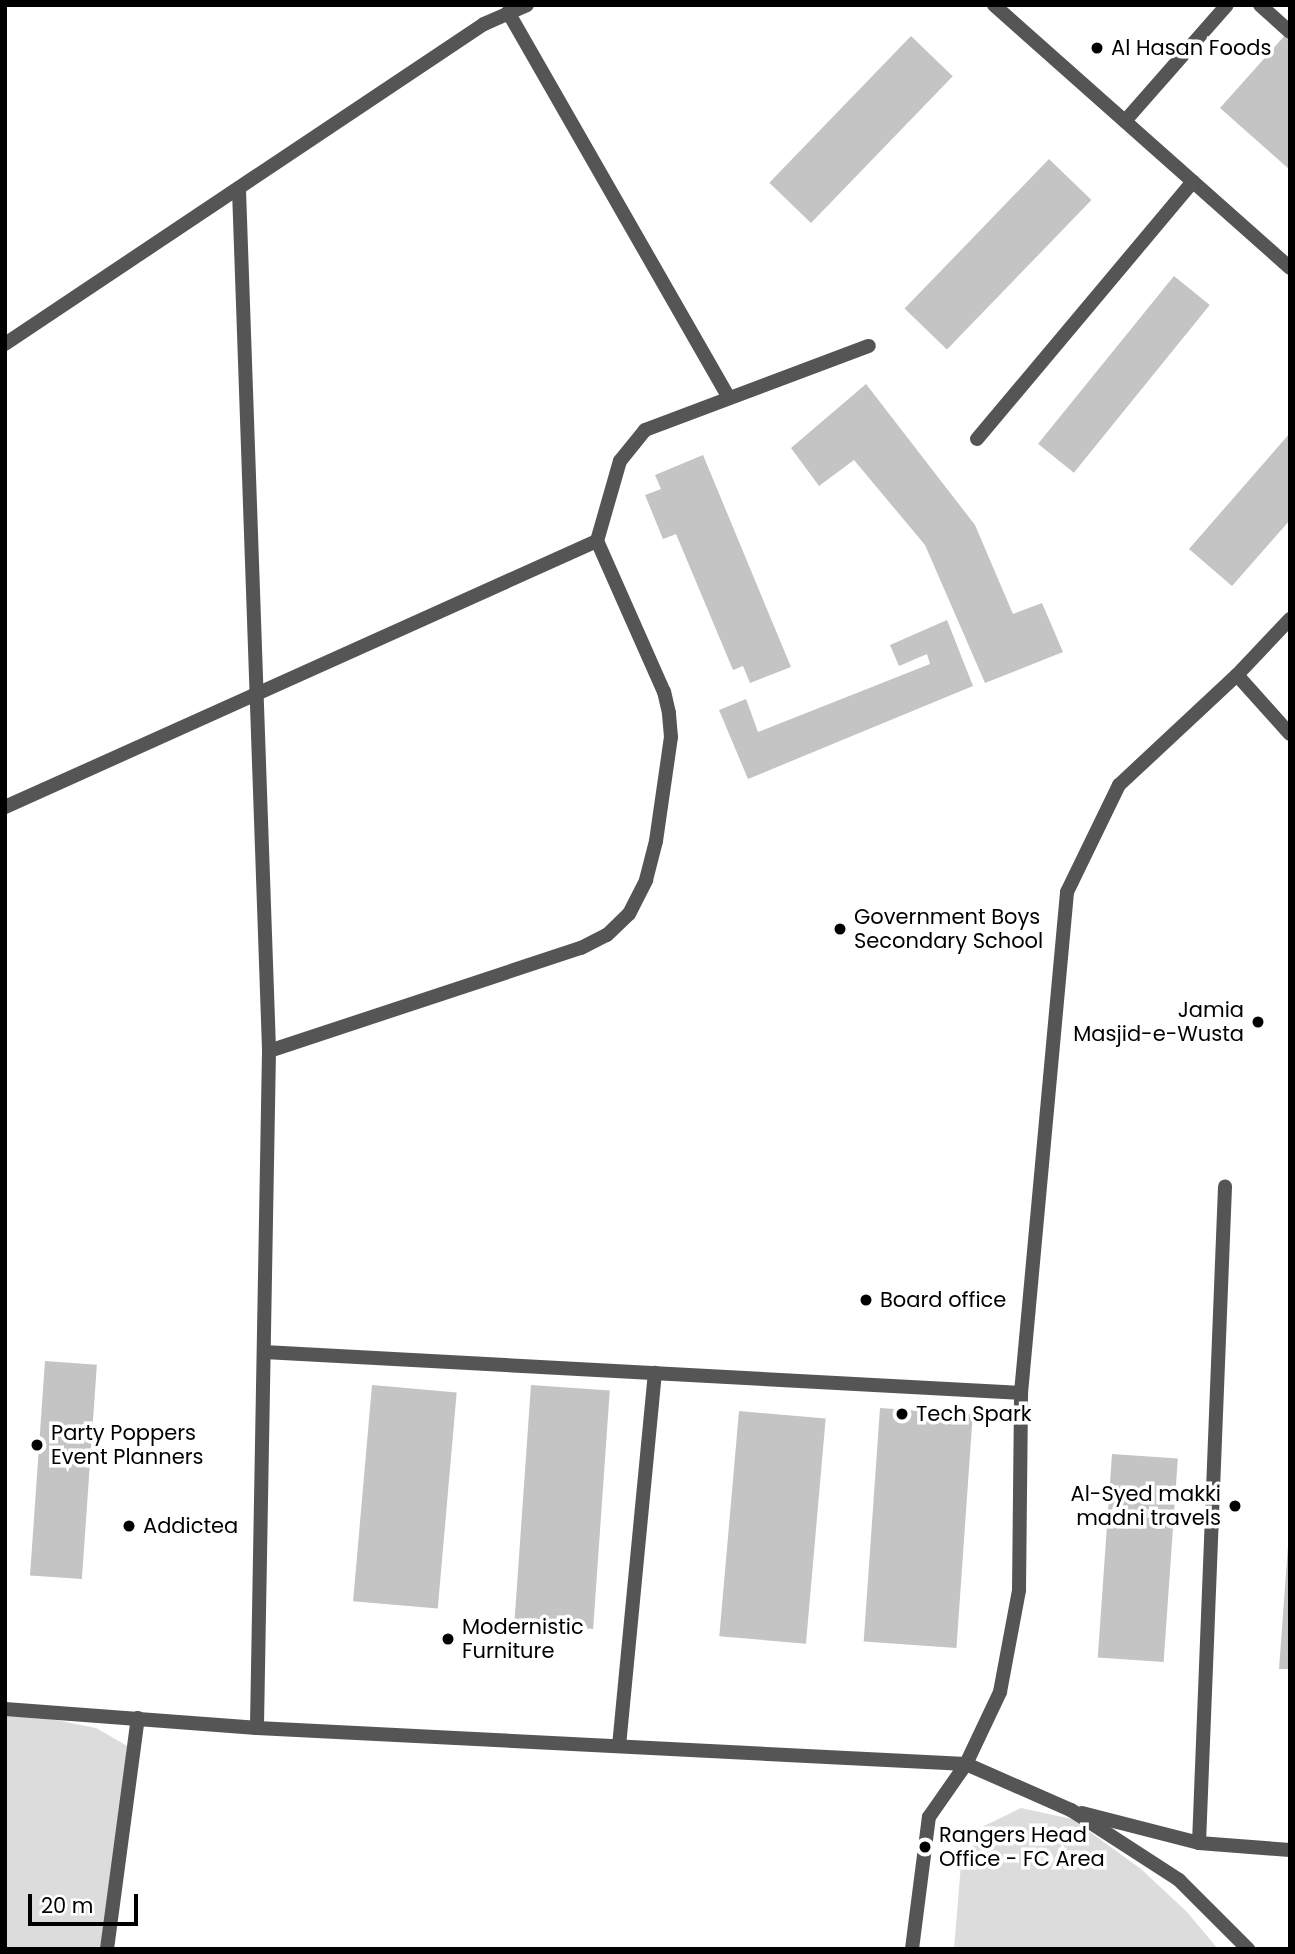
<!DOCTYPE html>
<html>
<head>
<meta charset="utf-8">
<style>
  body { margin:0 }
  #map { position:relative; width:1295px; height:1954px; overflow:hidden; background:#fff; font-family:Poppins,sans-serif }
  div>[style] { position:absolute }
  .green>* { inset:0; background:#dcdcdc }
  .building>* { inset:0; background:#c4c4c4; transform-origin:0 0 }
  .lane>* { height:14px; margin:-7px; padding:0 7px; transform-origin:7px; border-radius:7px; background:#555 }
  .street>* { height:14px; margin:-7px; padding:0 7px; transform-origin:7px; border-radius:7px; background:#555 }
  .dots>* { width:19px; height:19px; translate:-50% -50%; box-sizing:border-box; border:4px solid #fff; border-radius:50% }
  span { translate:-50% -50%; white-space:nowrap; text-align:center; line-height:1.15; -webkit-text-stroke:7px #fff; paint-order:stroke }
  .poi-label { font-size:21px; color:#000 }
  .left { translate:0 -50%; text-align:left }
  .right { translate:-100% -50%; text-align:right }
  .frame { position:absolute; inset:0; border:7px solid #000; pointer-events:none }
  .scale { position:absolute; left:28px; top:1894px; width:110px; height:32px; box-sizing:border-box; border:4px solid #000; border-top:0; padding-left:9px; font-size:21px; line-height:24px; white-space:nowrap; color:#000; -webkit-text-stroke:5px #fff; paint-order:stroke }
</style>
</head>
<body>
<div id="map">
  <div class="green">
    <div style="clip-path:polygon(5px 1715px,46px 1718px,96px 1728px,136px 1751px,102px 1949px,5px 1949px)"></div>
    <div style="clip-path:polygon(1021px 1808px,1072px 1819px,1141px 1869px,1187px 1912px,1218px 1949px,954px 1949px,961px 1864px,984px 1826px)"></div>
  </div>
  <div class="building">
    <div style="clip-path:polygon(1287px 33px,1290px 36px,1290px 170px,1220px 108px)"></div>
    <div style="left:911px;top:36px;width:58px;height:204px;rotate:44deg"></div>
    <div style="left:1049px;top:159px;width:59px;height:208px;rotate:44deg"></div>
    <div style="left:1174px;top:276px;width:46px;height:216px;rotate:39deg"></div>
    <div style="clip-path:polygon(866px 384px,975px 525px,1013px 614px,1042px 603px,1063px 652px,985px 683px,925px 545px,854px 460px,819px 486px,791px 448px)"></div>
    <div style="clip-path:polygon(1290px 433px,1290px 520px,1232px 586px,1189px 549px)"></div>
    <div style="clip-path:polygon(703px 455px,791px 667px,750px 683px,743px 666px,733px 670px,676px 534px,663px 539px,645px 495px,661px 489px,655px 475px)"></div>
    <div style="clip-path:polygon(947px 620px,973px 686px,748px 779px,719px 710px,746px 699px,758px 732px,930px 664px,927px 654px,899px 666px,890px 645px)"></div>
    <div style="left:45px;top:1361px;width:52px;height:215px;rotate:4deg"></div>
    <div style="left:372px;top:1385px;width:85px;height:217px;rotate:5deg"></div>
    <div style="left:531px;top:1385px;width:79px;height:239px;rotate:4deg"></div>
    <div style="left:880px;top:1408px;width:93px;height:234px;rotate:4deg"></div>
    <div style="left:739px;top:1411px;width:87px;height:226px;rotate:5deg"></div>
    <div style="left:1112px;top:1454px;width:66px;height:204px;rotate:4deg"></div>
    <div style="clip-path:polygon(1288px 1546px,1290px 1546px,1290px 1669px,1279px 1669px)"></div>
  </div>
  <div class="lane">
    <div style="left:1260px;top:5px;width:40px;rotate:42deg"></div>
  </div>
  <div class="street">
    <div style="left:994px;top:5px;width:396px;rotate:41.6deg"></div>
    <div style="left:508px;top:12px;width:443px;rotate:60.2deg"></div>
    <div style="left:1125px;top:121px;width:154px;rotate:-48.7deg"></div>
    <div style="left:239px;top:190px;width:862px;rotate:88deg"></div>
    <div style="left:269px;top:1051px;width:677px;rotate:91.02deg"></div>
    <div style="left:5px;top:344px;width:576px;rotate:-33.75deg"></div>
    <div style="left:484px;top:24px;width:47px;rotate:-23.8deg"></div>
    <div style="left:977px;top:439px;width:336px;rotate:-50deg"></div>
    <div style="left:1237px;top:675px;width:79px;rotate:48.1deg"></div>
    <div style="left:5px;top:807px;width:649px;rotate:-24.2deg"></div>
    <div style="left:597px;top:541px;width:83px;rotate:-74deg"></div>
    <div style="left:620px;top:461px;width:40px;rotate:-51deg"></div>
    <div style="left:645px;top:430px;width:239px;rotate:-20.6deg"></div>
    <div style="left:269px;top:1051px;width:329px;rotate:-18.3deg"></div>
    <div style="left:581px;top:948px;width:29px;rotate:-27deg"></div>
    <div style="left:607px;top:935px;width:30px;rotate:-44deg"></div>
    <div style="left:629px;top:914px;width:38px;rotate:-63deg"></div>
    <div style="left:646px;top:880px;width:40px;rotate:-75.6deg"></div>
    <div style="left:656px;top:841px;width:105px;rotate:-81.8deg"></div>
    <div style="left:671px;top:737px;width:24px;rotate:-95deg"></div>
    <div style="left:669px;top:713px;width:22px;rotate:-103deg"></div>
    <div style="left:664px;top:692px;width:165px;rotate:-113.9deg"></div>
    <div style="left:264px;top:1352px;width:758px;rotate:3.1deg"></div>
    <div style="left:5px;top:1709px;width:253px;rotate:4.3deg"></div>
    <div style="left:257px;top:1728px;width:710px;rotate:2.91deg"></div>
    <div style="left:966px;top:1764px;width:115px;rotate:23.7deg"></div>
    <div style="left:1071px;top:1810px;width:129px;rotate:32.9deg"></div>
    <div style="left:1179px;top:1880px;width:98px;rotate:45deg"></div>
    <div style="left:619px;top:1746px;width:375px;rotate:-84.5deg"></div>
    <div style="left:1082px;top:1813px;width:121px;rotate:14.4deg"></div>
    <div style="left:1199px;top:1843px;width:91px;rotate:4.4deg"></div>
    <div style="left:1199px;top:1843px;width:657px;rotate:-87.73deg"></div>
    <div style="left:107px;top:1949px;width:233px;rotate:-82.4deg"></div>
    <div style="left:912px;top:1949px;width:133px;rotate:-82.7deg"></div>
    <div style="left:929px;top:1817px;width:65px;rotate:-55.1deg"></div>
    <div style="left:966px;top:1764px;width:80px;rotate:-64.7deg"></div>
    <div style="left:1000px;top:1692px;width:104px;rotate:-79.4deg"></div>
    <div style="left:1019px;top:1590px;width:197px;rotate:-89.4deg"></div>
    <div style="left:1021px;top:1393px;width:503px;rotate:-84.75deg"></div>
    <div style="left:1067px;top:892px;width:119px;rotate:-64.1deg"></div>
    <div style="left:1119px;top:785px;width:161px;rotate:-43deg"></div>
    <div style="left:1237px;top:675px;width:77px;rotate:-46.6deg"></div>
  </div>
  <div class="dots">
    <div style="left:1097px;top:48px;background:#000"></div>
    <div style="left:840px;top:929px;background:#000"></div>
    <div style="left:1258px;top:1022px;background:#000"></div>
    <div style="left:866px;top:1300px;background:#000"></div>
    <div style="left:902px;top:1414px;background:#000"></div>
    <div style="left:37px;top:1445px;background:#000"></div>
    <div style="left:1235px;top:1506px;background:#000"></div>
    <div style="left:129px;top:1526px;background:#000"></div>
    <div style="left:448px;top:1639px;background:#000"></div>
    <div style="left:925px;top:1847px;background:#000"></div>
  </div>
  <div class="poi-label">
    <span class="left" style="left:1111px;top:48px">Al Hasan Foods</span>
    <span class="left" style="left:854px;top:929px">Government Boys<br>Secondary School</span>
    <span class="right" style="left:1244px;top:1022px">Jamia<br>Masjid-e-Wusta</span>
    <span class="left" style="left:880px;top:1300px">Board office</span>
    <span class="left" style="left:916px;top:1414px">Tech Spark</span>
    <span class="left" style="left:51px;top:1445px">Party Poppers<br>Event Planners</span>
    <span class="right" style="left:1221px;top:1506px">Al-Syed makki<br>madni travels</span>
    <span class="left" style="left:143px;top:1526px">Addictea</span>
    <span class="left" style="left:462px;top:1639px">Modernistic<br>Furniture</span>
    <span class="left" style="left:939px;top:1847px">Rangers Head<br>Office - FC Area</span>
  </div>
  <div class="frame"></div>
  <div class="scale">20 m</div>
</div>
</body>
</html>
